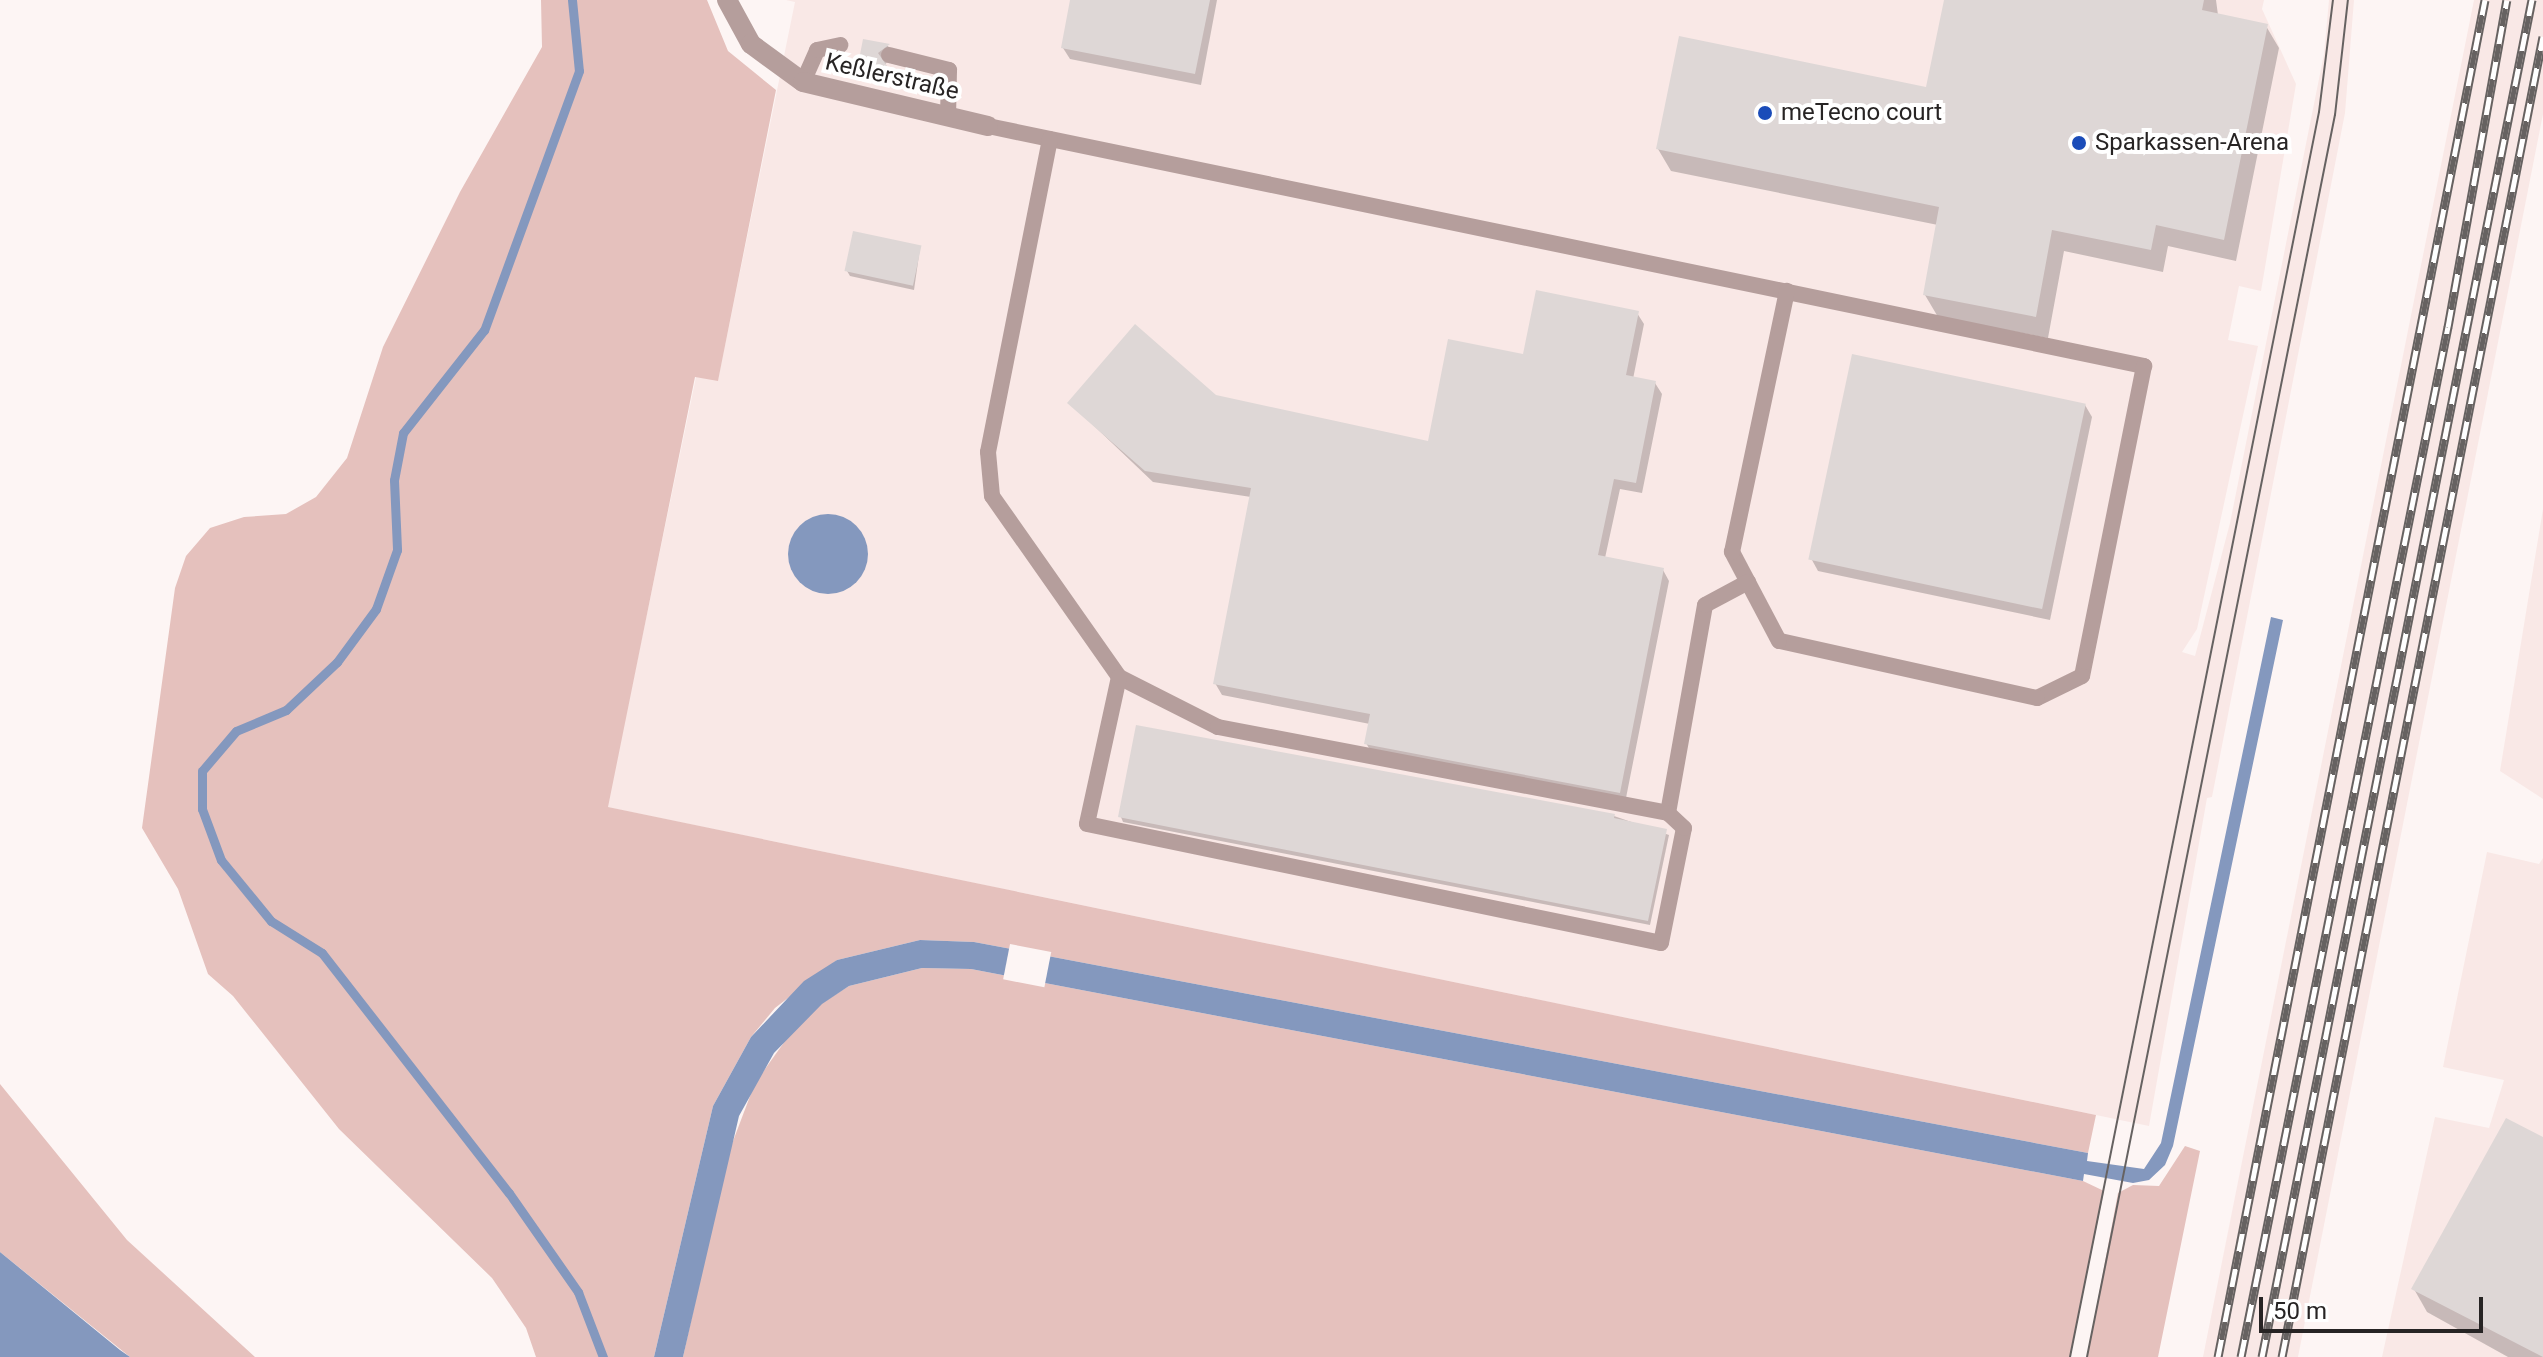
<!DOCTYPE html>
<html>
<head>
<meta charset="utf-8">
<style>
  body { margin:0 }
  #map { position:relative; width:2543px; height:1357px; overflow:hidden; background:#fdf5f4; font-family:Roboto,sans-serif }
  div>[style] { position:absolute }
  .built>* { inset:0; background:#f9e8e6 }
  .green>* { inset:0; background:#e5c1bd }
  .water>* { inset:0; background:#8498be }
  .round { border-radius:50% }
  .pier>* { inset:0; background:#fdf5f4; transform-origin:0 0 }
  .shadow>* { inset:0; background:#0003 }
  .stream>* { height:9px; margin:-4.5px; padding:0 4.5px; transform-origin:4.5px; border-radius:4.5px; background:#8498be }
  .building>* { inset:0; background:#ded7d6; transform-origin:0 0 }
  .lane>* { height:16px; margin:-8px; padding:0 8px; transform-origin:8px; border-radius:8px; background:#b59e9c }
  .street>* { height:20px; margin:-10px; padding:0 10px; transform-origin:10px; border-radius:10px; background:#b59e9c }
  .tram>* { height:2px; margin:-1px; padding:0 1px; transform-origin:1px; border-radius:1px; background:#666261 }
  .rail>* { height:9px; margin-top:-4.5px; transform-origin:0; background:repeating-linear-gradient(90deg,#fff 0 18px,#666261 0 36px); box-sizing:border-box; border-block:2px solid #666261 }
  .dots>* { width:22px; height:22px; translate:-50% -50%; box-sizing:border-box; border:4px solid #fff; border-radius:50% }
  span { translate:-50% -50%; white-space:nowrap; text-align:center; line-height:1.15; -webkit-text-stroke:8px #fff; paint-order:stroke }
  .street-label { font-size:24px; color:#272424 }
  .poi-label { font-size:24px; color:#272424 }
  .left { translate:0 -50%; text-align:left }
  .scale { position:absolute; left:2259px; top:1297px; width:224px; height:36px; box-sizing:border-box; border:4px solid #272424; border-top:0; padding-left:10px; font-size:24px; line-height:28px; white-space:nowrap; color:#272424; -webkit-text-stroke:6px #fff; paint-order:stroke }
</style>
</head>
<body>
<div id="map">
  <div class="built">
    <div style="clip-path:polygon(786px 0,2264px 0,2262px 9px,2296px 84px,2261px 291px,2239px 286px,2228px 340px,2258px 346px,2197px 629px,2182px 652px,2195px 656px,2230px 523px,2324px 54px,2329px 0,2354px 0,2345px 113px,2212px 797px,2207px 798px,2149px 1126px,607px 807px,696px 377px,718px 380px,795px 2px)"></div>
    <div style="clip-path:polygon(2474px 0,2543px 0,2543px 114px,2298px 1357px,2203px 1357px)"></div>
    <div style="clip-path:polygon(2543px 509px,2543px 799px,2500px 771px)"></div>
    <div style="clip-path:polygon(2487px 852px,2539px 864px,2543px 858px,2543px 1357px,2382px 1357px,2435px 1117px,2489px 1128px,2504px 1080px,2443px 1067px)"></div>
  </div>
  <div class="green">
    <div style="clip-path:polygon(541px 0,707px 0,728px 51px,776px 90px,718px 381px,695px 377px,608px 807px,2096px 1115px,2088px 1153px,974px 942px,920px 940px,837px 960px,775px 1008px,751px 1037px,713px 1106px,654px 1357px,536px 1357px,526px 1328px,492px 1278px,339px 1129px,233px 996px,208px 974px,178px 889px,142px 828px,175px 588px,186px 556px,210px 528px,244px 517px,286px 514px,316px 497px,347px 458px,383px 347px,460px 192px,542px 47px)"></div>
    <div style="clip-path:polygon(922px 968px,971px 969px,2083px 1181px,2104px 1191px,2070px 1357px,683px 1357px,727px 1157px,755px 1083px,795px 1027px,822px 1003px,849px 986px)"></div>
    <div style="clip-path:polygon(0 1084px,127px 1240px,255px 1357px,130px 1357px,0 1252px)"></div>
    <div style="clip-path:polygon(2185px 1146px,2200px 1151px,2158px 1357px,2087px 1357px,2118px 1193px,2133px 1185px,2159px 1186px)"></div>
  </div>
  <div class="water">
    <div class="round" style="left:788px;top:514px;width:80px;height:80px"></div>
    <div style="clip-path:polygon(2271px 617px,2283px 620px,2173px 1146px,2165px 1165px,2149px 1180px,2133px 1183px,2084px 1174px,2083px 1181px,971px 969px,922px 968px,849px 986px,822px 1004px,774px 1053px,739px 1116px,683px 1357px,654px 1357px,713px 1106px,751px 1037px,804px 981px,837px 960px,920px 940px,974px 942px,2088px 1153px,2087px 1161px,2144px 1169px,2161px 1143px)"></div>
    <div style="clip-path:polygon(0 1252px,120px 1350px,130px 1357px,0 1357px)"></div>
  </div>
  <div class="pier">
    <div style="left:1010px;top:944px;width:42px;height:36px;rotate:11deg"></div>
  </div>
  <div class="shadow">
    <div style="clip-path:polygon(1073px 0,1217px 0,1201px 85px,1070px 59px,1063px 48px)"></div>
    <div style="clip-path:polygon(1946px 0,2216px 0,2218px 15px,2266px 26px,2279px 48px,2236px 261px,2168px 246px,2163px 272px,2064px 251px,2048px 338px,1938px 317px,1925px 295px,1938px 225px,1671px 171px,1658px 149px,1928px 89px)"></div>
    <div style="clip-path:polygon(864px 41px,888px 46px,895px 56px,884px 65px,891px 86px,865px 81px,859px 70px)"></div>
    <div style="clip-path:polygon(920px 248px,914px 290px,850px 276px,847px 271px)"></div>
    <div style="clip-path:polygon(1637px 313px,1644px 324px,1633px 379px,1655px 383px,1662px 394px,1642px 493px,1620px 489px,1605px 558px,1663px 570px,1669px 581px,1625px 803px,1373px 755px,1366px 743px,1370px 724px,1222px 695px,1215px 683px,1251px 497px,1153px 482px,1070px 403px,1215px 396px,1430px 443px,1525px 357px)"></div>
    <div style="clip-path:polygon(2085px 405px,2092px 417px,2050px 620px,1818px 571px,1812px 560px)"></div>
    <div style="clip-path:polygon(1614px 816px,1669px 835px,1650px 925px,1123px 822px,1121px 817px)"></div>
    <div style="clip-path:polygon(2543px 1140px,2543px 1357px,2508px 1357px,2427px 1312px,2414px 1289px)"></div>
  </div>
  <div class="stream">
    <div style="left:572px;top:0;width:71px;rotate:84.4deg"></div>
    <div style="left:579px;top:71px;width:276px;rotate:110.1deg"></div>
    <div style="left:484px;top:330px;width:131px;rotate:128.2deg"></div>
    <div style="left:403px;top:433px;width:48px;rotate:100.8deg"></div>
    <div style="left:394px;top:480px;width:70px;rotate:87.5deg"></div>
    <div style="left:397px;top:550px;width:63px;rotate:109.6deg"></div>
    <div style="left:376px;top:609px;width:66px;rotate:126.3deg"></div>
    <div style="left:337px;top:662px;width:70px;rotate:136.7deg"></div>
    <div style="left:286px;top:710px;width:54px;rotate:157.2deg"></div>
    <div style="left:236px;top:731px;width:52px;rotate:130.4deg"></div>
    <div style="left:202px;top:771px;width:38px;rotate:90deg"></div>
    <div style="left:202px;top:809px;width:54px;rotate:69.6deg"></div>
    <div style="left:221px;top:860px;width:79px;rotate:50.7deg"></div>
    <div style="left:271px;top:921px;width:60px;rotate:32.1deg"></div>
    <div style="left:322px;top:953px;width:304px;rotate:52.1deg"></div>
    <div style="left:509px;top:1193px;width:121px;rotate:55.1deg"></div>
    <div style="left:578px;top:1292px;width:70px;rotate:69deg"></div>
  </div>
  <div class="building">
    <div style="clip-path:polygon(1070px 0,1210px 0,1195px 74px,1061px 48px)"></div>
    <div style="clip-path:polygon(1944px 0,2204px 0,2202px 10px,2268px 24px,2224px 240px,2156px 225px,2151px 250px,2052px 230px,2036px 317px,1923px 295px,1939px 207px,1656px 149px,1679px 36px,1926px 87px)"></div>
    <div style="clip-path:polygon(863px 39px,890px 44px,878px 53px,887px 66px,886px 76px,857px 70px)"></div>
    <div style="left:853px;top:231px;width:70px;height:41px;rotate:12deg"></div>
    <div style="clip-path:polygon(1536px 290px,1639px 311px,1626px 375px,1656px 381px,1636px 483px,1614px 479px,1598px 555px,1664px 568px,1620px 793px,1364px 744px,1370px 714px,1213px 684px,1251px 488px,1145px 471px,1067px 403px,1135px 324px,1216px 395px,1428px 441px,1448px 339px,1523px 354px)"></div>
    <div style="left:1852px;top:354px;width:239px;height:210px;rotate:12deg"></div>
    <div style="clip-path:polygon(1136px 725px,1615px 814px,1614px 818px,1667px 829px,1648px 921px,1118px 817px)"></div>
    <div style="clip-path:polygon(2506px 1118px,2543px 1137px,2543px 1357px,2411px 1289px)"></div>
  </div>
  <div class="lane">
    <div style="left:889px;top:55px;width:62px;rotate:14deg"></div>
    <div style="left:949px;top:70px;width:47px;rotate:91.2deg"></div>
    <div style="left:803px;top:82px;width:35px;rotate:-66deg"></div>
    <div style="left:817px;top:50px;width:24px;rotate:-12deg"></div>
    <div style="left:988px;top:126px;width:1181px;rotate:11.73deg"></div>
    <div style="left:2144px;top:366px;width:316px;rotate:101.3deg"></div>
    <div style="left:2082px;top:676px;width:50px;rotate:153.9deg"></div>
    <div style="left:2037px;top:698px;width:264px;rotate:-167.5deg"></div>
    <div style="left:1779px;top:641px;width:101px;rotate:-117.8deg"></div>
    <div style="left:1732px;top:552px;width:267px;rotate:-78.1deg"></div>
    <div style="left:1050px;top:139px;width:319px;rotate:101.2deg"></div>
    <div style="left:988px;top:452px;width:44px;rotate:84.8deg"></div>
    <div style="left:992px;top:496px;width:221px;rotate:54.9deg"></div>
    <div style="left:1119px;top:677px;width:111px;rotate:26.8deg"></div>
    <div style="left:1218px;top:727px;width:458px;rotate:10.8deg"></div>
    <div style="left:1668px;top:813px;width:211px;rotate:-79.9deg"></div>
    <div style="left:1705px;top:605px;width:49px;rotate:-28.1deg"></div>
    <div style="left:1119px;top:677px;width:150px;rotate:102.3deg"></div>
    <div style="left:1087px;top:824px;width:586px;rotate:11.71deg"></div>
    <div style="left:1661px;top:943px;width:117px;rotate:-78.7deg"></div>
    <div style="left:1684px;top:828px;width:22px;rotate:-137deg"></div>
  </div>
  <div class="street">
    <div style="left:727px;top:0;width:50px;rotate:61.4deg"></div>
    <div style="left:751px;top:44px;width:64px;rotate:36.2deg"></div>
    <div style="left:803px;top:82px;width:190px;rotate:13.4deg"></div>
  </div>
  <div class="tram">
    <div style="left:2070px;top:1357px;width:1270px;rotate:-78.69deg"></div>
    <div style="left:2319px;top:112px;width:113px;rotate:-82.9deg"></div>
    <div style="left:2087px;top:1357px;width:1267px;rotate:-78.71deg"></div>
    <div style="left:2335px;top:115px;width:116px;rotate:-83.6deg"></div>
  </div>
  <div class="rail">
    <div style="left:2218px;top:1357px;width:1383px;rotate:-78.87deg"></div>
    <div style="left:2241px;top:1357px;width:1051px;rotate:-78.64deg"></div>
    <div style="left:2448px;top:327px;width:332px;rotate:-79.8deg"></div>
    <div style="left:2262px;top:1357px;width:1384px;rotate:-78.75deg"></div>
    <div style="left:2282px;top:1357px;width:1346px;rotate:-78.82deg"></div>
  </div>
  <div class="dots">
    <div style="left:1765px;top:113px;background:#1b4cb9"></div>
    <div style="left:2079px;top:143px;background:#1b4cb9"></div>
  </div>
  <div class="street-label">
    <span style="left:892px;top:77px;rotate:13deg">Keßlerstraße</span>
  </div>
  <div class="poi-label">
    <span class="left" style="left:1781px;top:113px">meTecno court</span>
    <span class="left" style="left:2095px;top:143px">Sparkassen-Arena</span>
  </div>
  <div class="scale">50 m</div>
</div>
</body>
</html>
